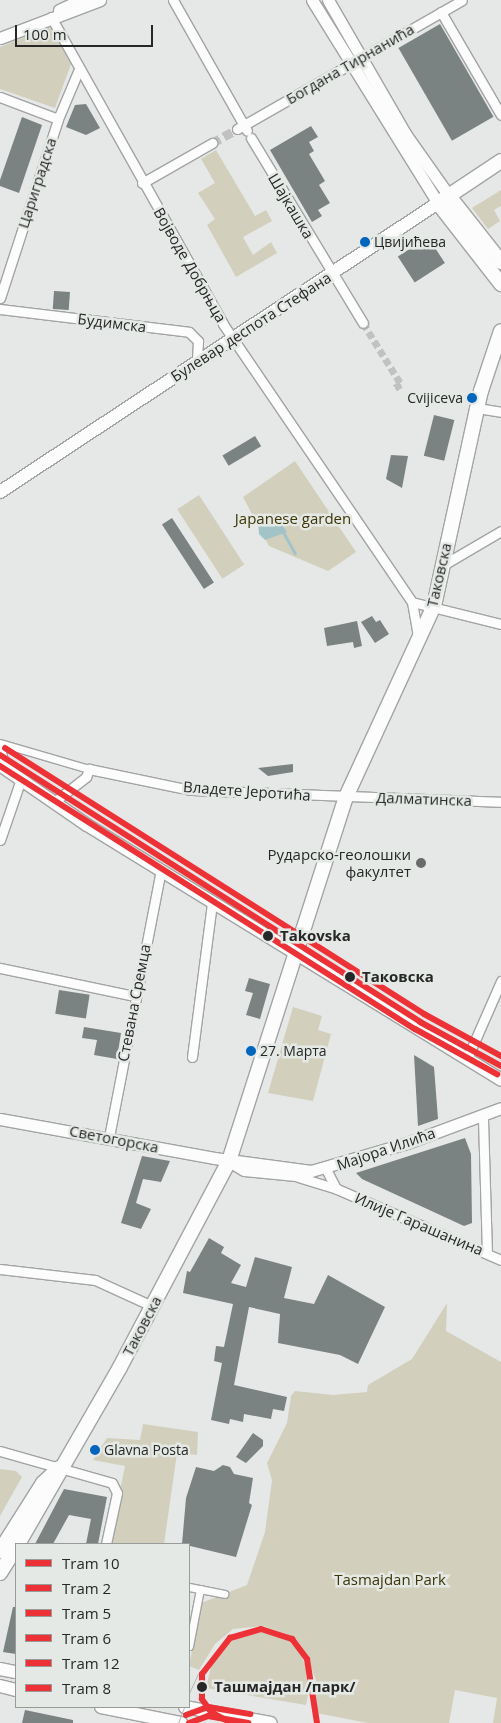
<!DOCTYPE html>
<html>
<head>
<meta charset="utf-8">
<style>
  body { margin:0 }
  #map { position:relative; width:501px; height:1723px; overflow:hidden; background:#e6e8e7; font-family:"Open Sans",sans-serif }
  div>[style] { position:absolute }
  .green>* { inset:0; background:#d2cfbd; transform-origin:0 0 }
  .water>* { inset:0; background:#a2c3c8 }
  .stream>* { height:2.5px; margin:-1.25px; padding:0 1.25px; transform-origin:1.25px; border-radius:1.25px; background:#a2c3c8 }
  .building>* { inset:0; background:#7a8381; transform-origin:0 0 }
  .pedestrian-tunnel>* { height:7px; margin-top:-3.5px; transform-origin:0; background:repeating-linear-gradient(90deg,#c0c1c0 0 7px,transparent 0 10.5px) }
  .minor-tunnel>* { height:9px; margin-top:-4.5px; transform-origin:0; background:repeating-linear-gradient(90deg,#c0c1c0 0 9px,transparent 0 13.5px) }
  .roads { filter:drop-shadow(1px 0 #a2a4a3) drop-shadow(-1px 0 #a2a4a3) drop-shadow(0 1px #a2a4a3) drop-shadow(0 -1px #a2a4a3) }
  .pedestrian>* { height:7px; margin:-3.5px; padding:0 3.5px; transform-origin:3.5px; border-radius:3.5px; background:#fbfcfb }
  .minor>* { height:9px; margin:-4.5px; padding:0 4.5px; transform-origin:4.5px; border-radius:4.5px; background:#fbfcfb }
  .tertiary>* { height:11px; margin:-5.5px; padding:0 5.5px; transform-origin:5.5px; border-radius:5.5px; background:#fbfcfb }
  .secondary>* { height:12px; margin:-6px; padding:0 6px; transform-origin:6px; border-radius:6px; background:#fbfcfb }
  .primary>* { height:14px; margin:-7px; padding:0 7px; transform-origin:7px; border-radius:7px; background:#fbfcfb }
  .tram>* { height:1px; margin:-0.5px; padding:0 0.5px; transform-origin:0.5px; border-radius:0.5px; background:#bababa }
  .tram-1>* { height:6px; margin:-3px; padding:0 3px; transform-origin:3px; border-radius:3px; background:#ed3237 }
  .tram-2>* { height:6px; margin:-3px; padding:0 3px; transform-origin:3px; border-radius:3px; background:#ed3237 }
  .tram-3>* { height:6px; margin:-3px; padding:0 3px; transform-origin:3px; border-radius:3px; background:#ed3237 }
  .tram-4>* { height:6px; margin:-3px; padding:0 3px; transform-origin:3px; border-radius:3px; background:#ed3237 }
  .tram-5>* { height:6px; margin:-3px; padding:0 3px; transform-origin:3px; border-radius:3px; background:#ed3237 }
  .tram-6>* { height:6px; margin:-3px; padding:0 3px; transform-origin:3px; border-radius:3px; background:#ed3237 }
  .dots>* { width:14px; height:14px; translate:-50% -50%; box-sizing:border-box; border:2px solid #e5e9e6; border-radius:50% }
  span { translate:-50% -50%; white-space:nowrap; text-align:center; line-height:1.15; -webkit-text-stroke:5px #e5e9e6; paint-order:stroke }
  .bus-label { font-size:14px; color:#262726 }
  .left { translate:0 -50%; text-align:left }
  .right { translate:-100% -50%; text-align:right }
  .street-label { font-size:15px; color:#262726 }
  .park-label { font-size:15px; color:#3e3404 }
  .poi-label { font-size:15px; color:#262726 }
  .stop-label { font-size:15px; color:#262726; font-weight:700 }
  .legend { position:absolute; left:15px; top:1543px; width:175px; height:165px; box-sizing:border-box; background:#e5e9e6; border:1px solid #999b99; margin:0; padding:6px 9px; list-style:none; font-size:15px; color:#262726 }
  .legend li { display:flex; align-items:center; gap:10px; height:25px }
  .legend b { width:25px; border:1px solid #999b99 }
  .scale { position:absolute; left:15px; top:25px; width:138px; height:22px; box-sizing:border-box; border:2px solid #262726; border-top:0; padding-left:6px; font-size:15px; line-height:18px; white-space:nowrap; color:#262726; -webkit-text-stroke:4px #e5e9e6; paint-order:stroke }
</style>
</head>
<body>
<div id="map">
  <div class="green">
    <div style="clip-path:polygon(50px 27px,71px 64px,55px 108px,0 89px,0 47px)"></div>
    <div style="clip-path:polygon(216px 150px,255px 216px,266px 210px,272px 221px,243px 237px,253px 255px,271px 242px,277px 253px,236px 277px,207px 225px,215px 219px,198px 193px,215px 183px,201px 159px)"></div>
    <div style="clip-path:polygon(501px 190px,501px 206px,494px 210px,500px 221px,488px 229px,472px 208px)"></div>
    <div style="clip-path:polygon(295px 461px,356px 552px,328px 571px,269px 546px,243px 497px)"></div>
    <div style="left:199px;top:495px;width:83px;height:26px;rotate:57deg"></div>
    <div style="clip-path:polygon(293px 1007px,322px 1016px,318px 1030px,331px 1034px,313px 1101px,268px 1093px)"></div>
    <div style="clip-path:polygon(447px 1303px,446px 1331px,501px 1362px,501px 1723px,493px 1723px,497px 1698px,455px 1690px,449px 1723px,368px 1723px,316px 1713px,316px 1680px,303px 1648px,287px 1634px,263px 1626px,233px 1629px,215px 1644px,199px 1670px,189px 1666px,201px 1603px,247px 1585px,265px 1532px,272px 1480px,267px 1463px,287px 1423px,291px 1396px,295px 1391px,333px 1395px,367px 1392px,368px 1385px,412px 1359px)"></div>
    <div style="clip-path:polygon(143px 1424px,198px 1432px,197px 1455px,177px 1453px,164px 1544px,109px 1544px,125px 1466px,93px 1460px,107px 1438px,140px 1440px)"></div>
    <div style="clip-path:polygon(0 1469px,16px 1471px,22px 1477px,0 1516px)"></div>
    <div style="clip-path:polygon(257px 1631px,285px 1637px,299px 1650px,311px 1679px,306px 1705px,206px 1688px,212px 1663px,226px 1645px,238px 1636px)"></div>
  </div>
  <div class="water">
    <div style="clip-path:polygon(264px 517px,277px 518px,287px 532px,265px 540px,259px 534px,258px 520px)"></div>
  </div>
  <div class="stream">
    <div style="left:280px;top:524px;width:15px;rotate:-37deg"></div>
    <div style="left:284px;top:533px;width:23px;rotate:61deg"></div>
  </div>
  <div class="building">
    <div style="left:440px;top:24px;width:107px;height:48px;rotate:60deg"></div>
    <div style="clip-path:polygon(86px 104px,100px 128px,86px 135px,66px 127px,75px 105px)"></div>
    <div style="clip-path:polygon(22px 117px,42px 125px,19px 193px,0 186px,0 180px)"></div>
    <div style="clip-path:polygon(311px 126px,318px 137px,309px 142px,314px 151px,309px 154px,325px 181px,319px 185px,330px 203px,318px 210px,322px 216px,312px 222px,270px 150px)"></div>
    <div style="left:428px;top:237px;width:31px;height:36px;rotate:57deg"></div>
    <div style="left:54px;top:291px;width:16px;height:18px;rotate:4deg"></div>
    <div style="left:434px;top:415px;width:21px;height:42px;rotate:14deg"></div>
    <div style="left:255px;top:436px;width:12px;height:38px;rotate:59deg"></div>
    <div style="clip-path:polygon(391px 455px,408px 456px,402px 488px,386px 479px)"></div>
    <div style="left:172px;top:518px;width:77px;height:12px;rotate:57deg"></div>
    <div style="clip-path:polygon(372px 616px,376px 622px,380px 620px,389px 634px,375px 643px,361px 622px)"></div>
    <div style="clip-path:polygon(357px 621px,362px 646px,354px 648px,353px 642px,327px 646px,324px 628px)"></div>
    <div style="clip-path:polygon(293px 764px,293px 772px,268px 776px,258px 768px)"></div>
    <div style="clip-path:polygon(249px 978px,270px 984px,260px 1019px,246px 1015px,253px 993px,245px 991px)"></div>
    <div style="left:59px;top:990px;width:31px;height:24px;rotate:9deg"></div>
    <div style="clip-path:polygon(84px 1027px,121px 1033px,117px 1059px,94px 1055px,97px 1040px,82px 1038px)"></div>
    <div style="clip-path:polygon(414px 1055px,434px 1067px,438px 1119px,418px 1126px)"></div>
    <div style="clip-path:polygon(465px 1138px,471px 1154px,472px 1223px,464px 1226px,362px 1179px,356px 1173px)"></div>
    <div style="clip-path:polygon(142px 1156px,170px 1161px,161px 1182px,143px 1179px,136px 1203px,151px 1209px,141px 1229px,121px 1223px)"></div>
    <div style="clip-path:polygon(209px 1238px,224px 1247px,221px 1253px,241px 1265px,231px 1283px,246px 1287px,255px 1257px,292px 1267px,284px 1298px,314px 1304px,328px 1275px,385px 1307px,358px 1364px,340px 1355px,278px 1343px,280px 1314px,249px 1307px,234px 1385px,287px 1397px,284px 1411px,273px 1409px,271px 1419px,244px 1414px,243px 1422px,230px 1419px,229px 1424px,211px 1420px,222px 1363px,214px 1361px,216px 1346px,224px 1347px,233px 1304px,183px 1293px,187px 1271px,190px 1272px)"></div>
    <div style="clip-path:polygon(253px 1433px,263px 1440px,263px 1446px,246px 1463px,236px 1457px)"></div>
    <div style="clip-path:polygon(223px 1465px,230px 1467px,234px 1474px,253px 1478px,249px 1503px,252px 1505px,236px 1557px,182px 1544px,186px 1498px,196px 1467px,214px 1471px)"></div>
    <div style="clip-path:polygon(64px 1489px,107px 1497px,98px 1544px,86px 1544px,91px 1519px,69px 1515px,53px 1544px,35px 1544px)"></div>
    <div style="clip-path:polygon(13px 1607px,16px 1607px,16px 1654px,3px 1652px)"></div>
    <div style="clip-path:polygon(25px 1710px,73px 1720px,73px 1723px,22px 1723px)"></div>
  </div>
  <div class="pedestrian-tunnel">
    <div style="left:363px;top:323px;width:72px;rotate:58.1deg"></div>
    <div style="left:401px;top:384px;width:9px;rotate:148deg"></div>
  </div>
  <div class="minor-tunnel">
    <div style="left:212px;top:143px;width:29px;rotate:-29deg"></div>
  </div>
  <div class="roads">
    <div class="pedestrian">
      <div style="left:0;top:743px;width:93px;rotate:16.3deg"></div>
      <div style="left:189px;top:1587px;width:36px;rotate:11deg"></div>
      <div style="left:189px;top:1646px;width:58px;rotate:-79.1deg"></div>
    </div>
    <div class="minor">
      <div style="left:173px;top:0;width:150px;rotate:60.5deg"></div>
      <div style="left:441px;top:12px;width:119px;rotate:59.8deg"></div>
      <div style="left:51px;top:17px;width:352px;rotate:60.7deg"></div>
      <div style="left:223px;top:324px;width:336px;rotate:55.8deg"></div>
      <div style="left:412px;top:602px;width:34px;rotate:80deg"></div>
      <div style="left:0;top:97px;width:62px;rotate:20.8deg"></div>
      <div style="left:237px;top:129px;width:259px;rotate:-29.8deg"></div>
      <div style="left:251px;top:138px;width:216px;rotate:58.8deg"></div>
      <div style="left:142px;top:183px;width:81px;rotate:-29.7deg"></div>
      <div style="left:0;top:298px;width:188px;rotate:-72deg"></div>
      <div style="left:58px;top:119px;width:54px;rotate:-67.2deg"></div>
      <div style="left:0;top:309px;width:190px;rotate:6.9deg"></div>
      <div style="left:189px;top:332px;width:13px;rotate:45deg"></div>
      <div style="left:198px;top:341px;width:21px;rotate:93deg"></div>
      <div style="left:477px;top:408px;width:24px;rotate:9deg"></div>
      <div style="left:443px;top:565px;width:67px;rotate:-30.4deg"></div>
      <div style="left:412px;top:602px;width:92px;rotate:13.9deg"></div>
      <div style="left:0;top:748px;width:21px;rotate:76deg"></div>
      <div style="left:54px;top:802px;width:41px;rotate:-38deg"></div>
      <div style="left:86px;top:777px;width:9px;rotate:-69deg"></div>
      <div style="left:89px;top:769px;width:103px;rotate:11.7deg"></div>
      <div style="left:190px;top:790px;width:311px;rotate:2.2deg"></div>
      <div style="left:0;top:840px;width:65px;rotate:-71deg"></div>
      <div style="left:0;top:968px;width:137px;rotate:11.8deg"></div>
      <div style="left:469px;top:1054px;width:80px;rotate:-66.3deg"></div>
      <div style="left:192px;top:1057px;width:155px;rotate:-82.6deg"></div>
      <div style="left:483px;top:1119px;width:134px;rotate:88.3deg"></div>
      <div style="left:109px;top:1137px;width:272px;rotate:-79deg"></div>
      <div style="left:326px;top:1169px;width:22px;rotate:63deg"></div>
      <div style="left:298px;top:1177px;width:41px;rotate:17.1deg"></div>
      <div style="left:337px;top:1189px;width:179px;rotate:23.4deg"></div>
      <div style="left:0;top:1269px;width:96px;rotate:6.6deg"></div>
      <div style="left:95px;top:1280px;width:63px;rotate:24.5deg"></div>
      <div style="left:0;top:1451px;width:116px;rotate:15.9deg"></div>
      <div style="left:112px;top:1483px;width:11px;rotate:63deg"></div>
      <div style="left:117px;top:1493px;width:52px;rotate:102.2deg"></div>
    </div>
    <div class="tertiary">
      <div style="left:312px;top:0;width:239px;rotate:58.2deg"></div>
      <div style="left:328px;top:0;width:156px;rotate:60deg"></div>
      <div style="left:406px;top:135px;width:75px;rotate:54.8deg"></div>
      <div style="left:59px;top:10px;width:23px;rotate:-25deg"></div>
      <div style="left:0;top:38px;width:107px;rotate:-20.8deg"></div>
      <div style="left:0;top:1119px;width:218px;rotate:10.3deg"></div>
      <div style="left:214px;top:1158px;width:98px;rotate:7.6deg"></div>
      <div style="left:311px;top:1171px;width:100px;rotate:-16.3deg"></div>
      <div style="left:407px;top:1143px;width:100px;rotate:-20.4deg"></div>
      <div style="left:229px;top:1161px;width:17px;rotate:31deg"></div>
      <div style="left:244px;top:1170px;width:62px;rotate:5.5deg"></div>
    </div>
    <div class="secondary">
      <div style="left:0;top:492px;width:525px;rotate:-33.42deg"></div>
      <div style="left:0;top:765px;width:106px;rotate:34.6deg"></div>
      <div style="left:87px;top:825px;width:486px;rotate:31.6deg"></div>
      <div style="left:0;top:1669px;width:16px;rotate:11deg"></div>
      <div style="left:0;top:1686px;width:16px;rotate:14deg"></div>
      <div style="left:101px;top:1707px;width:82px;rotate:11.3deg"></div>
      <div style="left:185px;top:1707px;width:87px;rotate:10.5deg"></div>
    </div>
    <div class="primary">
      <div style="left:501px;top:161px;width:76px;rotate:146.3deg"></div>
      <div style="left:438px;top:203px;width:103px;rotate:52.1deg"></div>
      <div style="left:449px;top:196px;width:84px;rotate:51.8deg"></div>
      <div style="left:18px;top:1544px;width:204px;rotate:-60deg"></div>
      <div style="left:120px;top:1367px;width:233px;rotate:-62.1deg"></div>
      <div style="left:229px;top:1161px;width:382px;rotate:-72.2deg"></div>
      <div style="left:346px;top:797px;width:210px;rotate:-65.3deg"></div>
      <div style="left:434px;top:606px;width:220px;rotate:-77.7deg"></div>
      <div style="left:481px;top:391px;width:63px;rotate:-71.6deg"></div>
      <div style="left:0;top:1551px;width:80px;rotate:-57.7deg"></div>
      <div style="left:43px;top:1483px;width:22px;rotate:-43deg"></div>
      <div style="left:0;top:1573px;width:31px;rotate:-58deg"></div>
    </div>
  </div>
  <div class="tram">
    <div style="left:189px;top:1693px;width:21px;rotate:-65deg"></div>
    <div style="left:178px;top:1723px;width:17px;rotate:-69deg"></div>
  </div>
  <div class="tram-1">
    <div style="left:0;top:755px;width:498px;rotate:32.4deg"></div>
    <div style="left:420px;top:1022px;width:92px;rotate:28.5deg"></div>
  </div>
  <div class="tram-2">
    <div style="left:0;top:766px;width:491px;rotate:32.4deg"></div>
    <div style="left:415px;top:1029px;width:94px;rotate:28.8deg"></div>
  </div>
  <div class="tram-3">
    <div style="left:5px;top:748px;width:496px;rotate:32.4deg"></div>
    <div style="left:424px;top:1014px;width:88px;rotate:28.6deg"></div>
  </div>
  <div class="tram-4">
    <div style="left:231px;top:1723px;width:23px;rotate:-151deg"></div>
    <div style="left:211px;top:1712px;width:16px;rotate:-125deg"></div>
    <div style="left:202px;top:1699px;width:25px;rotate:-90deg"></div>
    <div style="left:202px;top:1674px;width:46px;rotate:-52.1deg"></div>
    <div style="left:230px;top:1638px;width:32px;rotate:-16deg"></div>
    <div style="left:261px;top:1629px;width:33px;rotate:18deg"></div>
    <div style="left:292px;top:1639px;width:25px;rotate:53deg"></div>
    <div style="left:307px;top:1659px;width:65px;rotate:81.1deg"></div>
  </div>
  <div class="tram-5">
    <div style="left:189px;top:1723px;width:20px;rotate:-20deg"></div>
    <div style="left:208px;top:1716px;width:41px;rotate:9.9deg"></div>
  </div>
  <div class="tram-6">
    <div style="left:186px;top:1715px;width:23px;rotate:-20deg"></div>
    <div style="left:208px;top:1707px;width:43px;rotate:9.5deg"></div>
  </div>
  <div class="dots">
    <div style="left:365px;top:242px;background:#0065bd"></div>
    <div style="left:472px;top:398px;background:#0065bd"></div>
    <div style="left:421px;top:863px;background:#696b6a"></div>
    <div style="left:268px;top:936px;background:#262726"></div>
    <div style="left:350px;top:977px;background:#262726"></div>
    <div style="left:251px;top:1051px;background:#0065bd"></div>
    <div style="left:95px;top:1450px;background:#0065bd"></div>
    <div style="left:202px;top:1687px;background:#262726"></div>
  </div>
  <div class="bus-label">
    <span class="left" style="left:374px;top:242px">Цвијићева</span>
    <span class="right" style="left:463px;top:398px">Cvijiceva</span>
    <span class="left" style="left:260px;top:1051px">27. Марта</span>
    <span class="left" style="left:104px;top:1450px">Glavna Posta</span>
  </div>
  <div class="street-label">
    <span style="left:350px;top:64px;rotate:-30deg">Богдана Тирнанића</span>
    <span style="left:37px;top:183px;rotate:-72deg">Цариградска</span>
    <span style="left:291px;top:206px;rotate:59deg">Шајкашка</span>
    <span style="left:190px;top:265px;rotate:60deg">Војводе Добрњца</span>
    <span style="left:112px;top:323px;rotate:7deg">Будимска</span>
    <span style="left:251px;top:327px;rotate:-33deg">Булевар деспота Стефана</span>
    <span style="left:439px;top:575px;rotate:-77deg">Таковска</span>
    <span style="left:247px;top:791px;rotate:4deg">Владете Јеротића</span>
    <span style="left:424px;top:799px;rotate:2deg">Далматинска</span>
    <span style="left:134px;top:1003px;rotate:-79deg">Стевана Сремца</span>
    <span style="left:114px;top:1139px;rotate:11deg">Светогорска</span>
    <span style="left:386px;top:1149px;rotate:-19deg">Мајора Илића</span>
    <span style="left:419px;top:1224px;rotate:23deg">Илије Гарашанина</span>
    <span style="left:142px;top:1326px;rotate:-62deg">Таковска</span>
  </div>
  <div class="park-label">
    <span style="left:293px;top:519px">Japanese garden</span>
    <span style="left:390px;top:1580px">Tasmajdan Park</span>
  </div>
  <div class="poi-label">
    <span class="right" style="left:411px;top:863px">Рударско-геолошки<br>факултет</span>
  </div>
  <div class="stop-label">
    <span class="left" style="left:280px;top:936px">Takovska</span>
    <span class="left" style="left:362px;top:977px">Таковска</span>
    <span class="left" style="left:214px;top:1687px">Ташмајдан /парк/</span>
  </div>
  <ul class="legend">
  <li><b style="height:6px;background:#ed3237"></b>Tram 10</li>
  <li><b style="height:6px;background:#ed3237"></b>Tram 2</li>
  <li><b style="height:6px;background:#ed3237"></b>Tram 5</li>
  <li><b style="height:6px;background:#ed3237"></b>Tram 6</li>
  <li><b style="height:6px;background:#ed3237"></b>Tram 12</li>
  <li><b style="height:6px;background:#ed3237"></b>Tram 8</li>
  </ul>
  <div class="scale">100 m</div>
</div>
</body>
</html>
